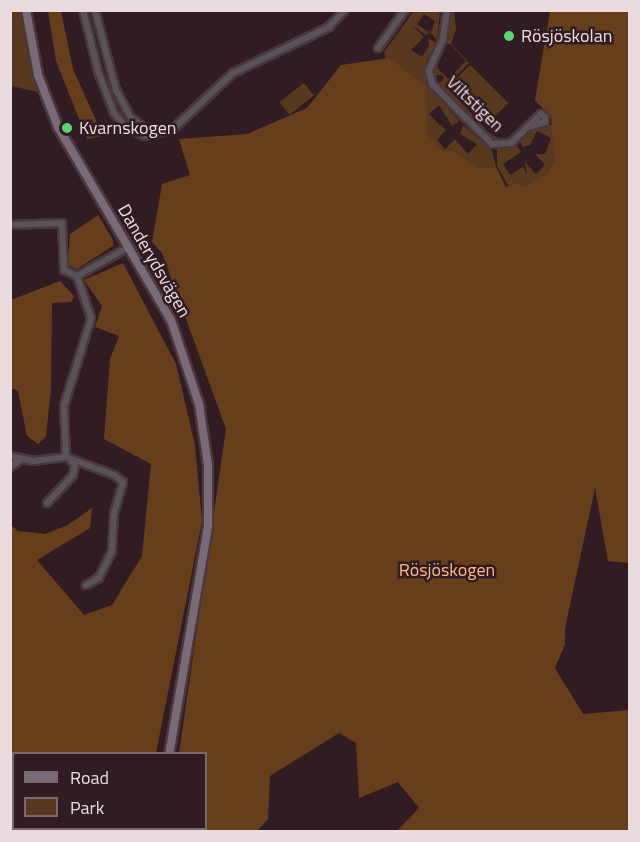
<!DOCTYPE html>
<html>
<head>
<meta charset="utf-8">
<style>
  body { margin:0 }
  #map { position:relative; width:640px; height:842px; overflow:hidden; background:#311c23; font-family:"Titillium Web",sans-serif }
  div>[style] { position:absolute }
  .green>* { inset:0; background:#59391e; transform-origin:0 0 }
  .forest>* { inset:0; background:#673e1c }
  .stream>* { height:1.5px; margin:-0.75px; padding:0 0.75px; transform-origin:0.75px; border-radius:0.75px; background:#6c5c8a }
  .roads { filter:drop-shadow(2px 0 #4b373d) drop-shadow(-2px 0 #4b373d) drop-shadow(0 2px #4b373d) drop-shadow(0 -2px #4b373d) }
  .minor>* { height:6px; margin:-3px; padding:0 3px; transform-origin:3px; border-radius:3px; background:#5a5259 }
  .secondary>* { height:8px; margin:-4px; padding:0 4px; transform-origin:4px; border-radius:4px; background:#786b77 }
  .dots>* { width:16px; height:16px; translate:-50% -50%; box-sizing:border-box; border:3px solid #311c23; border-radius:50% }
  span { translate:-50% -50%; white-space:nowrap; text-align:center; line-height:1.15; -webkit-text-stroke:5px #311c23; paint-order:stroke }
  .poi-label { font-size:18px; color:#eadbdf }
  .left { translate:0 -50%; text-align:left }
  .street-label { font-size:18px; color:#eadbdf }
  .park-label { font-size:18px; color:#fcb782 }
  .frame { position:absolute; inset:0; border:12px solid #eadbdf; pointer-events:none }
  .legend { position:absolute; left:12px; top:752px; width:195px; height:78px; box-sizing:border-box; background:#311c23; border:2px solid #7b686e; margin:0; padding:8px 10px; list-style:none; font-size:18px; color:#eadbdf }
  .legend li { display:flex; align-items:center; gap:12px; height:30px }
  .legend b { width:30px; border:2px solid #7b686e }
</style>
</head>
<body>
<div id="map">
  <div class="green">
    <div style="clip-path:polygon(11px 11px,22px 11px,38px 92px,11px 86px)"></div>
    <div style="clip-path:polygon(414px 11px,440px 11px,437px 41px,431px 33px,435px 21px,424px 14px,417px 24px,428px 32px,432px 30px,426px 35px,412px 25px,424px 37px,411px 50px,422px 57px,429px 46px,428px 38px,436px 43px,426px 62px,426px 83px,459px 121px,452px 126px,439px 105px,429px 114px,440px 125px,429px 132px,441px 125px,446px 130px,437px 140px,445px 149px,455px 139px,468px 154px,477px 144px,460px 134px,463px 125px,492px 151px,496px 167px,481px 168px,454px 151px,443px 151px,427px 133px,425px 107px,385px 57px,384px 52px)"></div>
    <div style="clip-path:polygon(449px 11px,454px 11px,456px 29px,451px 44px,469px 63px,446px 86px,489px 133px,502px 140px,513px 135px,510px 141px,493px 142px,437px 86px,444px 78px,442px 75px,437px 75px,434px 82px,433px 66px,439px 65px,437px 68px,448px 79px,466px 61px,450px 44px,445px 44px)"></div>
    <div style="left:470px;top:65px;width:54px;height:30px;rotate:45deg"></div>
    <div style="left:304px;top:83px;width:16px;height:31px;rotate:52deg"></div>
    <div style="clip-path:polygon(552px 125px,554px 161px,548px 173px,525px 187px,517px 183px,509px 187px,497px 166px,497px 149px,515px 144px,521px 152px,503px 164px,510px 175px,523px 167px,527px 175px,525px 162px,536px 174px,545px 165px,535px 154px,545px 154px,551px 138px,537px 131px,530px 145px,523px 147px,518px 139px,533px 127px)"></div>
  </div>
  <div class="forest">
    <div style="clip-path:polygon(48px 11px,61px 11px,73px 69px,103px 136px,87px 139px,56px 61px)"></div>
    <div style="clip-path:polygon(550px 11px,629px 11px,629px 563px,608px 561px,595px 488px,565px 628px,565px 644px,555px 668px,583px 714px,629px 710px,629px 831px,397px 831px,419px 808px,398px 782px,359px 798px,356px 743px,339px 733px,270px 776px,268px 819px,257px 831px,167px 831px,206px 828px,206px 754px,179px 753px,226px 429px,162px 253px,152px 242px,162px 184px,190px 175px,179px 139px,247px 134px,307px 108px,341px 65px,389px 58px,425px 86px,427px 133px,443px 151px,454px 151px,481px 168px,496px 167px,506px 187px,518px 183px,525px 187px,548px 173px,554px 161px,551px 118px,535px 100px)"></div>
    <div style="clip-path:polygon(98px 215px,113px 240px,113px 246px,77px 269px,68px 265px,70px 234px)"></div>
    <div style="clip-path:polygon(123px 263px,176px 364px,195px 445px,202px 521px,156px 753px,14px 754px,14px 828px,141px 829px,141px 831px,11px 831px,11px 525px,18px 531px,45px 534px,68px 525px,92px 508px,90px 528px,37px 560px,84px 615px,112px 605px,142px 556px,151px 464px,104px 439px,110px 359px,119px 336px,95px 327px,102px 306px,84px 280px)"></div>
    <div style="clip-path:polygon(60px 281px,74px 296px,71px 302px,52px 303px,51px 389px,46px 436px,38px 444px,27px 436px,18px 391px,11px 388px,11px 300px)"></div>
  </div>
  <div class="stream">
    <div style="left:10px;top:750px;width:11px;rotate:68deg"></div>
    <div style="left:44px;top:828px;width:4px;rotate:63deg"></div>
  </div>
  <div class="roads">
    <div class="minor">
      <div style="left:83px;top:10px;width:63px;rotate:76.2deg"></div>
      <div style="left:98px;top:71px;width:45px;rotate:69.1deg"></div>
      <div style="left:114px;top:113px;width:20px;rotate:49deg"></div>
      <div style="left:127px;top:128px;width:19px;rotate:25deg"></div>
      <div style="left:144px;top:136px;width:29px;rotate:-12deg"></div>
      <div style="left:172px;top:130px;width:83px;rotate:-43.1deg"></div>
      <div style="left:233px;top:73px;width:106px;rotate:-25.6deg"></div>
      <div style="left:329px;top:27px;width:23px;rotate:-47deg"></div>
      <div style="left:95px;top:10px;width:83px;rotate:75.3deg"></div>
      <div style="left:116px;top:90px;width:32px;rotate:62deg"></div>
      <div style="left:131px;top:118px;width:25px;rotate:37deg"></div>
      <div style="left:447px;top:10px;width:29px;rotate:98deg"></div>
      <div style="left:443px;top:39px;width:35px;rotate:114deg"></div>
      <div style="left:429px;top:71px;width:13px;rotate:77deg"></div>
      <div style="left:432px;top:84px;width:85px;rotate:45deg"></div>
      <div style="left:492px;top:144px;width:19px;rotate:-3deg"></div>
      <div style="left:511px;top:143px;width:42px;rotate:-44deg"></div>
      <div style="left:541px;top:114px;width:5px;rotate:37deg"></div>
      <div style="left:545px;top:117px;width:5px;rotate:90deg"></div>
      <div style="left:545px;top:122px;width:14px;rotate:163deg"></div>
      <div style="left:378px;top:48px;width:47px;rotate:-54.6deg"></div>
      <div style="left:10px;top:225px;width:52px;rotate:-2.2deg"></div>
      <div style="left:62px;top:223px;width:47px;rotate:87.6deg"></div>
      <div style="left:64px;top:270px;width:14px;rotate:25deg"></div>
      <div style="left:10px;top:456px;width:24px;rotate:12deg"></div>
      <div style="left:33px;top:461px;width:33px;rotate:-7deg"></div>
      <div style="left:66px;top:457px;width:51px;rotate:-92.2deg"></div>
      <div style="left:64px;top:406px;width:92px;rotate:-72.9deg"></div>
      <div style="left:91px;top:318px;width:44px;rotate:-108.4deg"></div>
      <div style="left:77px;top:276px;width:57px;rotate:-29.2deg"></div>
      <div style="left:66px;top:457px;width:51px;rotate:20.6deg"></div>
      <div style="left:114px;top:475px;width:11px;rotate:38deg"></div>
      <div style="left:123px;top:482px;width:32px;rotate:106deg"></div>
      <div style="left:114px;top:513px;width:38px;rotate:93deg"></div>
      <div style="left:112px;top:551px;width:30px;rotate:116deg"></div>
      <div style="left:99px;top:578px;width:15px;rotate:152deg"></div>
      <div style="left:10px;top:467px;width:12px;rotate:-35deg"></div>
      <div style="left:47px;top:503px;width:38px;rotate:-47deg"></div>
      <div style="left:73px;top:475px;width:11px;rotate:-80deg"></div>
      <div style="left:75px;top:464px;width:5px;rotate:-143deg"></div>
    </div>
    <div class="secondary">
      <div style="left:26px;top:10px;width:66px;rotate:79.5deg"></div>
      <div style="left:38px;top:75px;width:56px;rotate:69deg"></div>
      <div style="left:58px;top:127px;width:224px;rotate:59.7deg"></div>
      <div style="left:171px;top:320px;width:89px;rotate:71.6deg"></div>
      <div style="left:199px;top:404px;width:62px;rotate:81.6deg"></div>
      <div style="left:208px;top:465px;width:62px;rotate:90deg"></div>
      <div style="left:208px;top:527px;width:230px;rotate:99.7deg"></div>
      <div style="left:155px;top:832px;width:4px;rotate:-90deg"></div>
    </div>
  </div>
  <div class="dots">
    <div style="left:509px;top:36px;background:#5ad56f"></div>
    <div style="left:67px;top:128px;background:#5ad56f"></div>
  </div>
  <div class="poi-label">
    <span class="left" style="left:521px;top:36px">Rösjöskolan</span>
    <span class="left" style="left:79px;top:128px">Kvarnskogen</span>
  </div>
  <div class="street-label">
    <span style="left:475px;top:104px;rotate:44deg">Viltstigen</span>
    <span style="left:154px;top:261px;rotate:60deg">Danderydsvägen</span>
  </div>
  <div class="park-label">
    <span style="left:447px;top:570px">Rösjöskogen</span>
  </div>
  <div class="frame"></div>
  <ul class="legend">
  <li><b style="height:8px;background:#786b77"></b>Road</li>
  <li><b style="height:16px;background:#59391e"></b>Park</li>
  </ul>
</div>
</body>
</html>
